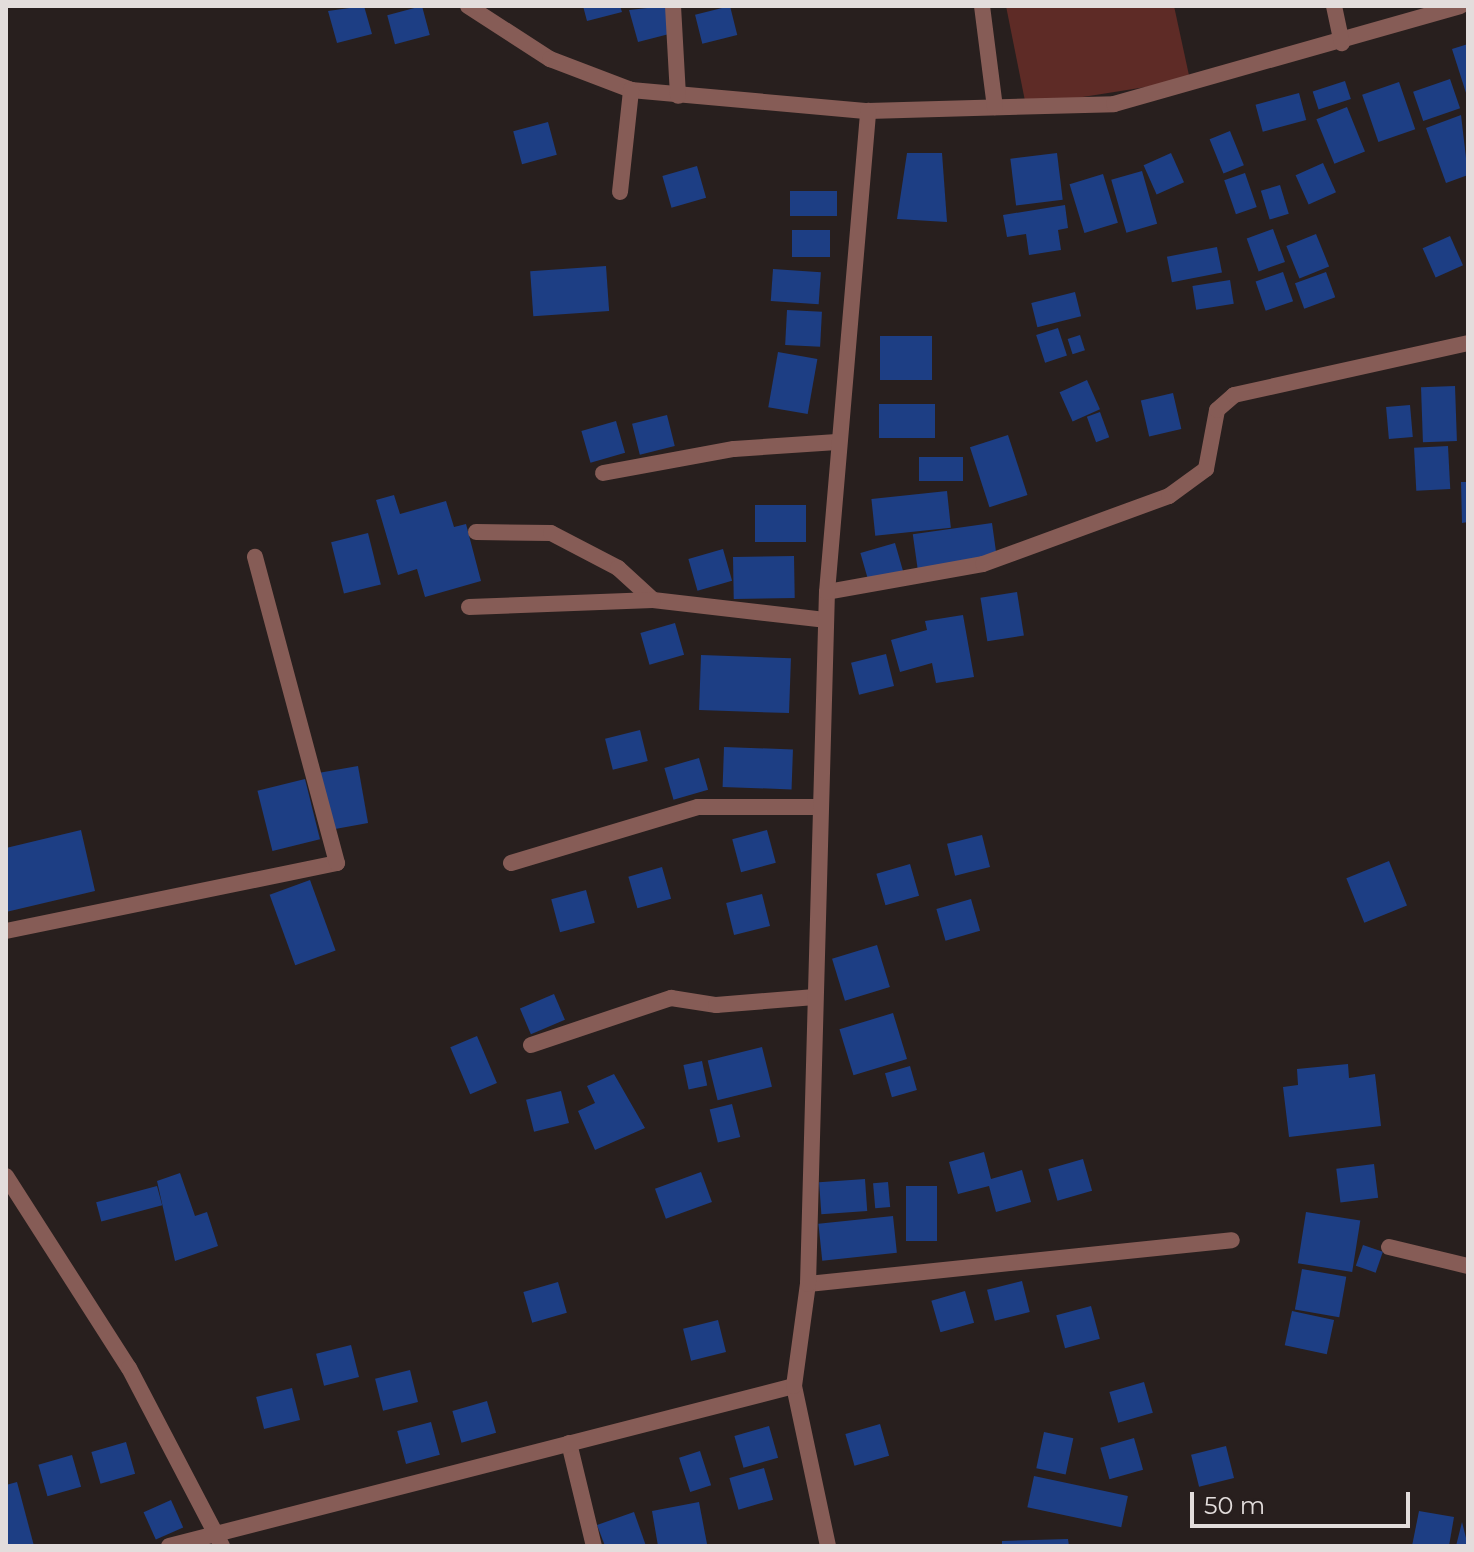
<!DOCTYPE html>
<html>
<head>
<meta charset="utf-8">
<style>
  body { margin:0 }
  #map { position:relative; width:1474px; height:1552px; overflow:hidden; background:#281f1e; font-family:Montserrat,sans-serif }
  div>[style] { position:absolute }
  .green>* { inset:0; background:#5e2b26 }
  .building>* { inset:0; background:#1d3e84; transform-origin:0 0 }
  .street>* { height:16px; margin:-8px; padding:0 8px; transform-origin:8px; border-radius:8px; background:#865c56 }
  span { translate:-50% -50%; white-space:nowrap; text-align:center; line-height:1.15; -webkit-text-stroke:6px #281f1e; paint-order:stroke }
  .frame { position:absolute; inset:0; border:8px solid #e3dddc; pointer-events:none }
  .scale { position:absolute; left:1190px; top:1492px; width:220px; height:36px; box-sizing:border-box; border:4px solid #e3dddc; border-top:0; padding-left:10px; font-size:24px; line-height:28px; white-space:nowrap; color:#e3dddc; -webkit-text-stroke:6px #281f1e; paint-order:stroke }
</style>
</head>
<body>
<div id="map">
  <div class="green">
    <div style="clip-path:polygon(1006px 6px,1174px 6px,1190px 80px,1026px 106px)"></div>
  </div>
  <div class="building">
    <div style="clip-path:polygon(364px 6px,372px 34px,337px 43px,328px 11px)"></div>
    <div style="left:422px;top:6px;width:30px;height:36px;rotate:75deg"></div>
    <div style="clip-path:polygon(583px 6px,620px 6px,622px 12px,587px 21px)"></div>
    <div style="clip-path:polygon(666px 6px,673px 33px,638px 42px,629px 10px)"></div>
    <div style="left:730px;top:6px;width:30px;height:36px;rotate:76deg"></div>
    <div style="clip-path:polygon(1468px 44px,1468px 96px,1467px 96px,1452px 49px)"></div>
    <div style="left:1450px;top:79px;width:31px;height:39px;rotate:71deg"></div>
    <div style="left:1345px;top:81px;width:19px;height:34px;rotate:72deg"></div>
    <div style="left:1399px;top:82px;width:50px;height:39px;rotate:71deg"></div>
    <div style="left:1299px;top:93px;width:28px;height:45px;rotate:75deg"></div>
    <div style="left:1347px;top:107px;width:48px;height:33px;rotate:68deg"></div>
    <div style="clip-path:polygon(1461px 115px,1468px 175px,1446px 183px,1426px 128px)"></div>
    <div style="left:548px;top:122px;width:34px;height:36px;rotate:75deg"></div>
    <div style="left:1230px;top:131px;width:37px;height:22px;rotate:68deg"></div>
    <div style="clip-path:polygon(907px 153px,942px 153px,947px 222px,897px 219px)"></div>
    <div style="left:1057px;top:153px;width:47px;height:47px;rotate:83deg"></div>
    <div style="left:1171px;top:153px;width:32px;height:30px;rotate:66deg"></div>
    <div style="left:1323px;top:163px;width:32px;height:30px;rotate:66deg"></div>
    <div style="left:697px;top:166px;width:33px;height:36px;rotate:74deg"></div>
    <div style="left:1142px;top:171px;width:55px;height:32px;rotate:74deg"></div>
    <div style="left:1245px;top:173px;width:36px;height:22px;rotate:71deg"></div>
    <div style="left:1103px;top:174px;width:51px;height:35px;rotate:73deg"></div>
    <div style="left:1280px;top:185px;width:30px;height:20px;rotate:73deg"></div>
    <div style="left:790px;top:191px;width:47px;height:25px"></div>
    <div style="clip-path:polygon(1065px 205px,1068px 228px,1058px 230px,1061px 250px,1029px 255px,1026px 234px,1007px 237px,1003px 215px)"></div>
    <div style="left:1273px;top:229px;width:35px;height:28px;rotate:70deg"></div>
    <div style="left:792px;top:230px;width:38px;height:27px"></div>
    <div style="left:1316px;top:234px;width:35px;height:32px;rotate:68deg"></div>
    <div style="left:1450px;top:236px;width:32px;height:30px;rotate:66deg"></div>
    <div style="left:1217px;top:247px;width:26px;height:51px;rotate:79deg"></div>
    <div style="left:606px;top:266px;width:45px;height:76px;rotate:86deg"></div>
    <div style="left:773px;top:269px;width:48px;height:32px;rotate:4deg"></div>
    <div style="left:1283px;top:272px;width:31px;height:29px;rotate:71deg"></div>
    <div style="left:1326px;top:272px;width:27px;height:33px;rotate:70deg"></div>
    <div style="left:1230px;top:280px;width:24px;height:38px;rotate:81deg"></div>
    <div style="left:1075px;top:292px;width:25px;height:45px;rotate:76deg"></div>
    <div style="left:787px;top:310px;width:35px;height:35px;rotate:3deg"></div>
    <div style="left:1058px;top:328px;width:29px;height:23px;rotate:72deg"></div>
    <div style="left:1080px;top:335px;width:16px;height:13px;rotate:72deg"></div>
    <div style="left:932px;top:336px;width:44px;height:52px;rotate:90deg"></div>
    <div style="left:778px;top:352px;width:40px;height:56px;rotate:10deg"></div>
    <div style="left:1087px;top:380px;width:32px;height:30px;rotate:66deg"></div>
    <div style="left:1455px;top:386px;width:55px;height:34px;rotate:88deg"></div>
    <div style="left:1173px;top:393px;width:37px;height:33px;rotate:77deg"></div>
    <div style="left:879px;top:404px;width:56px;height:34px"></div>
    <div style="left:1410px;top:405px;width:32px;height:24px;rotate:85deg"></div>
    <div style="left:1100px;top:412px;width:27px;height:14px;rotate:70deg"></div>
    <div style="left:667px;top:415px;width:32px;height:36px;rotate:76deg"></div>
    <div style="left:616px;top:421px;width:33px;height:36px;rotate:74deg"></div>
    <div style="left:1008px;top:435px;width:63px;height:40px;rotate:72deg"></div>
    <div style="left:1448px;top:446px;width:43px;height:34px;rotate:87deg"></div>
    <div style="left:963px;top:457px;width:24px;height:44px;rotate:90deg"></div>
    <div style="clip-path:polygon(1461px 482px,1468px 482px,1468px 522px,1462px 523px)"></div>
    <div style="left:947px;top:491px;width:37px;height:76px;rotate:84deg"></div>
    <div style="clip-path:polygon(394px 495px,400px 514px,446px 501px,454px 527px,466px 524px,481px 581px,425px 597px,417px 569px,398px 575px,376px 500px)"></div>
    <div style="left:755px;top:505px;width:51px;height:37px"></div>
    <div style="left:992px;top:523px;width:36px;height:80px;rotate:82deg"></div>
    <div style="left:368px;top:533px;width:53px;height:38px;rotate:76deg"></div>
    <div style="left:895px;top:543px;width:33px;height:36px;rotate:74deg"></div>
    <div style="left:723px;top:549px;width:33px;height:36px;rotate:74deg"></div>
    <div style="left:794px;top:556px;width:42px;height:61px;rotate:89deg"></div>
    <div style="left:1017px;top:592px;width:44px;height:37px;rotate:81deg"></div>
    <div style="clip-path:polygon(963px 615px,974px 677px,936px 683px,932px 663px,900px 672px,891px 640px,927px 630px,925px 621px)"></div>
    <div style="left:675px;top:623px;width:33px;height:36px;rotate:74deg"></div>
    <div style="left:886px;top:654px;width:33px;height:36px;rotate:76deg"></div>
    <div style="left:701px;top:655px;width:90px;height:55px;rotate:2deg"></div>
    <div style="left:640px;top:730px;width:32px;height:36px;rotate:76deg"></div>
    <div style="left:724px;top:747px;width:69px;height:40px;rotate:2deg"></div>
    <div style="left:699px;top:758px;width:33px;height:36px;rotate:74deg"></div>
    <div style="left:358px;top:766px;width:58px;height:39px;rotate:80deg"></div>
    <div style="left:305px;top:779px;width:62px;height:49px;rotate:76deg"></div>
    <div style="clip-path:polygon(81px 830px,95px 891px,6px 912px,6px 848px)"></div>
    <div style="left:767px;top:830px;width:34px;height:36px;rotate:75deg"></div>
    <div style="left:982px;top:835px;width:33px;height:36px;rotate:76deg"></div>
    <div style="left:1389px;top:861px;width:48px;height:46px;rotate:68deg"></div>
    <div style="left:910px;top:864px;width:33px;height:35px;rotate:74deg"></div>
    <div style="left:662px;top:867px;width:33px;height:35px;rotate:74deg"></div>
    <div style="left:310px;top:880px;width:75px;height:43px;rotate:70deg"></div>
    <div style="left:586px;top:890px;width:34px;height:36px;rotate:75deg"></div>
    <div style="left:762px;top:894px;width:33px;height:37px;rotate:76deg"></div>
    <div style="left:971px;top:899px;width:33px;height:36px;rotate:74deg"></div>
    <div style="left:877px;top:945px;width:44px;height:47px;rotate:73deg"></div>
    <div style="left:554px;top:994px;width:28px;height:37px;rotate:67deg"></div>
    <div style="left:893px;top:1013px;width:48px;height:56px;rotate:73deg"></div>
    <div style="left:477px;top:1036px;width:51px;height:29px;rotate:67deg"></div>
    <div style="left:762px;top:1047px;width:41px;height:56px;rotate:76deg"></div>
    <div style="left:702px;top:1061px;width:25px;height:19px;rotate:78deg"></div>
    <div style="clip-path:polygon(1348px 1064px,1349px 1078px,1375px 1074px,1381px 1126px,1289px 1137px,1283px 1087px,1298px 1085px,1297px 1069px)"></div>
    <div style="left:910px;top:1066px;width:25px;height:26px;rotate:74deg"></div>
    <div style="clip-path:polygon(614px 1074px,645px 1128px,595px 1150px,578px 1111px,595px 1103px,587px 1086px)"></div>
    <div style="left:561px;top:1091px;width:33px;height:36px;rotate:76deg"></div>
    <div style="left:732px;top:1104px;width:34px;height:23px;rotate:76deg"></div>
    <div style="clip-path:polygon(984px 1152px,991px 1179px,1022px 1170px,1031px 1202px,996px 1212px,989px 1186px,958px 1194px,949px 1162px)"></div>
    <div style="left:1083px;top:1159px;width:33px;height:36px;rotate:74deg"></div>
    <div style="left:1374px;top:1164px;width:34px;height:38px;rotate:83deg"></div>
    <div style="left:701px;top:1172px;width:32px;height:49px;rotate:70deg"></div>
    <div style="clip-path:polygon(180px 1173px,195px 1216px,207px 1212px,218px 1246px,175px 1261px,157px 1181px)"></div>
    <div style="left:865px;top:1179px;width:32px;height:46px;rotate:86deg"></div>
    <div style="left:888px;top:1182px;width:25px;height:15px;rotate:85deg"></div>
    <div style="left:157px;top:1186px;width:20px;height:63px;rotate:75deg"></div>
    <div style="left:937px;top:1186px;width:55px;height:31px;rotate:90deg"></div>
    <div style="left:1306px;top:1212px;width:55px;height:52px;rotate:9deg"></div>
    <div style="left:893px;top:1216px;width:37px;height:75px;rotate:84deg"></div>
    <div style="left:1363px;top:1245px;width:21px;height:22px;rotate:19deg"></div>
    <div style="left:1302px;top:1269px;width:45px;height:41px;rotate:10deg"></div>
    <div style="left:1022px;top:1281px;width:32px;height:36px;rotate:76deg"></div>
    <div style="left:558px;top:1282px;width:32px;height:36px;rotate:74deg"></div>
    <div style="left:965px;top:1291px;width:33px;height:35px;rotate:74deg"></div>
    <div style="left:1091px;top:1306px;width:34px;height:36px;rotate:75deg"></div>
    <div style="left:1292px;top:1311px;width:43px;height:35px;rotate:12deg"></div>
    <div style="left:718px;top:1320px;width:33px;height:36px;rotate:76deg"></div>
    <div style="left:351px;top:1345px;width:33px;height:36px;rotate:76deg"></div>
    <div style="left:410px;top:1370px;width:33px;height:36px;rotate:76deg"></div>
    <div style="left:1144px;top:1382px;width:32px;height:36px;rotate:74deg"></div>
    <div style="left:292px;top:1388px;width:33px;height:37px;rotate:76deg"></div>
    <div style="left:487px;top:1401px;width:33px;height:36px;rotate:74deg"></div>
    <div style="left:431px;top:1422px;width:34px;height:35px;rotate:75deg"></div>
    <div style="left:880px;top:1424px;width:33px;height:36px;rotate:74deg"></div>
    <div style="left:769px;top:1426px;width:33px;height:36px;rotate:74deg"></div>
    <div style="left:1044px;top:1432px;width:30px;height:37px;rotate:12deg"></div>
    <div style="left:1134px;top:1438px;width:33px;height:35px;rotate:74deg"></div>
    <div style="left:126px;top:1442px;width:33px;height:36px;rotate:74deg"></div>
    <div style="left:1226px;top:1446px;width:33px;height:36px;rotate:76deg"></div>
    <div style="left:700px;top:1451px;width:36px;height:22px;rotate:72deg"></div>
    <div style="left:72px;top:1455px;width:33px;height:35px;rotate:74deg"></div>
    <div style="left:764px;top:1468px;width:33px;height:36px;rotate:74deg"></div>
    <div style="left:1034px;top:1476px;width:96px;height:32px;rotate:12deg"></div>
    <div style="clip-path:polygon(17px 1482px,34px 1546px,6px 1546px,6px 1485px)"></div>
    <div style="left:171px;top:1500px;width:30px;height:30px;rotate:66deg"></div>
    <div style="clip-path:polygon(699px 1502px,707px 1544px,658px 1546px,652px 1511px)"></div>
    <div style="clip-path:polygon(1419px 1511px,1454px 1517px,1449px 1546px,1412px 1546px)"></div>
    <div style="clip-path:polygon(634px 1512px,646px 1546px,605px 1546px,597px 1525px)"></div>
    <div style="clip-path:polygon(1462px 1522px,1468px 1546px,1456px 1546px)"></div>
    <div style="clip-path:polygon(1068px 1539px,1069px 1546px,1002px 1546px,1002px 1541px)"></div>
  </div>
  <div class="street">
    <div style="left:468px;top:6px;width:98px;rotate:32.9deg"></div>
    <div style="left:550px;top:59px;width:87px;rotate:20.9deg"></div>
    <div style="left:631px;top:90px;width:238px;rotate:5.1deg"></div>
    <div style="left:868px;top:111px;width:246px;rotate:-1.6deg"></div>
    <div style="left:1114px;top:104px;width:360px;rotate:-15.8deg"></div>
    <div style="left:673px;top:6px;width:90px;rotate:86.8deg"></div>
    <div style="left:982px;top:6px;width:102px;rotate:82.7deg"></div>
    <div style="left:1334px;top:6px;width:38px;rotate:78deg"></div>
    <div style="left:620px;top:192px;width:103px;rotate:-83.8deg"></div>
    <div style="left:603px;top:473px;width:133px;rotate:-10.4deg"></div>
    <div style="left:734px;top:449px;width:103px;rotate:-3.9deg"></div>
    <div style="left:476px;top:532px;width:75px;rotate:0.8deg"></div>
    <div style="left:551px;top:533px;width:76px;rotate:27.6deg"></div>
    <div style="left:618px;top:568px;width:47px;rotate:42.4deg"></div>
    <div style="left:653px;top:600px;width:173px;rotate:6.6deg"></div>
    <div style="left:827px;top:592px;width:158px;rotate:-10.2deg"></div>
    <div style="left:983px;top:564px;width:198px;rotate:-20.1deg"></div>
    <div style="left:1169px;top:496px;width:46px;rotate:-36.1deg"></div>
    <div style="left:1206px;top:469px;width:60px;rotate:-79.4deg"></div>
    <div style="left:1217px;top:410px;width:23px;rotate:-41deg"></div>
    <div style="left:1234px;top:395px;width:240px;rotate:-12.5deg"></div>
    <div style="left:469px;top:607px;width:184px;rotate:-2.2deg"></div>
    <div style="left:511px;top:863px;width:195px;rotate:-16.7deg"></div>
    <div style="left:698px;top:807px;width:122px"></div>
    <div style="left:6px;top:931px;width:338px;rotate:-11.6deg"></div>
    <div style="left:337px;top:863px;width:317px;rotate:-105deg"></div>
    <div style="left:531px;top:1045px;width:148px;rotate:-18.6deg"></div>
    <div style="left:671px;top:998px;width:46px;rotate:8.8deg"></div>
    <div style="left:716px;top:1005px;width:99px;rotate:-4.6deg"></div>
    <div style="left:6px;top:1176px;width:228px;rotate:57.4deg"></div>
    <div style="left:129px;top:1368px;width:201px;rotate:62.4deg"></div>
    <div style="left:1389px;top:1247px;width:81px;rotate:13.5deg"></div>
    <div style="left:808px;top:1284px;width:426px;rotate:-5.9deg"></div>
    <div style="left:569px;top:1443px;width:106px;rotate:76.4deg"></div>
    <div style="left:169px;top:1546px;width:645px;rotate:-14.36deg"></div>
    <div style="left:828px;top:1546px;width:164px;rotate:-102deg"></div>
    <div style="left:794px;top:1386px;width:103px;rotate:-82.2deg"></div>
    <div style="left:808px;top:1284px;width:692px;rotate:-88.43deg"></div>
    <div style="left:827px;top:592px;width:483px;rotate:-85.1deg"></div>
  </div>
  <div class="frame"></div>
  <div class="scale">50 m</div>
</div>
</body>
</html>
